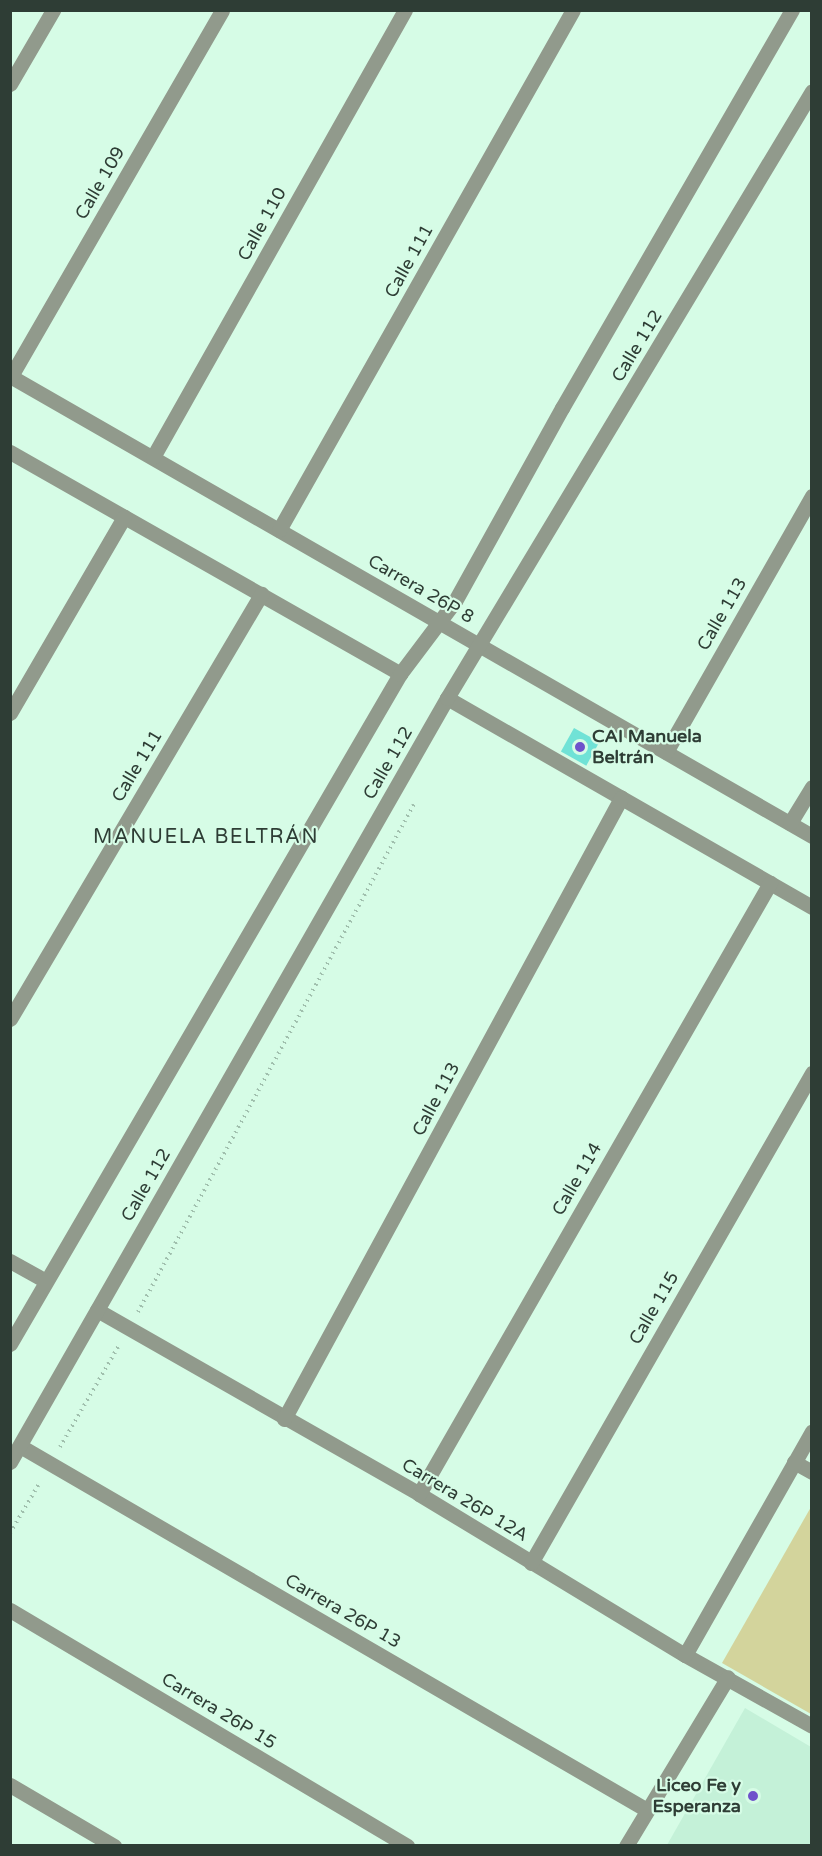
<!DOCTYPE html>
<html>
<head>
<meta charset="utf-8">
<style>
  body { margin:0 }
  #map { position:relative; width:822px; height:1856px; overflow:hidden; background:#d6fce6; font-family:"Varela Round",sans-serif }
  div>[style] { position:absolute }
  .built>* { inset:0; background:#c4f1d8 }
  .green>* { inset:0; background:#d3d49c }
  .building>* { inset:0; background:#70e2d6; transform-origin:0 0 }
  .path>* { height:4px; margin-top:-2px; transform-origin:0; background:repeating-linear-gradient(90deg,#a0bfad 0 1.5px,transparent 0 6px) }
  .minor>* { height:15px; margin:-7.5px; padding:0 7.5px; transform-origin:7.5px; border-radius:7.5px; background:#919a8c }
  .dots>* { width:16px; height:16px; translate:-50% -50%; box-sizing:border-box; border:3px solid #d6fce6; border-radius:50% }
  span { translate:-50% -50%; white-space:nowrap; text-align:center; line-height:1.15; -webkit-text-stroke:4.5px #d6fce6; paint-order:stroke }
  .street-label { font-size:18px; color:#2e3d35 }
  .poi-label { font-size:18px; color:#2e3d35; font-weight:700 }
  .left { translate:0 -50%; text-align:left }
  .right { translate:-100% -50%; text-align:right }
  .neighbourhood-label { font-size:20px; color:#2e3d35; letter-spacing:1.5px }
  .frame { position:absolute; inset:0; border:12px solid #2e3d35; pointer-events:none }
</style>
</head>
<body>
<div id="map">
  <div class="built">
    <div style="clip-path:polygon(745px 1708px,811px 1747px,811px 1845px,667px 1845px)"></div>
  </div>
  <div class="green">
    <div style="clip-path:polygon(811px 1507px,811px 1714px,722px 1663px)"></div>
  </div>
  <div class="building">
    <div style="left:574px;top:728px;width:29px;height:27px;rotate:29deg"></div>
  </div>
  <div class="path">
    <div style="left:138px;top:1312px;width:578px;rotate:-61.48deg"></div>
    <div style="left:60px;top:1447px;width:116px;rotate:-59.9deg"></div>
    <div style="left:10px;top:1533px;width:59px;rotate:-59.5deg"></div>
  </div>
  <div class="minor">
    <div style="left:10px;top:84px;width:86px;rotate:-59.8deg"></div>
    <div style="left:10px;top:376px;width:925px;rotate:29.84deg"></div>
    <div style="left:11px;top:376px;width:422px;rotate:-60deg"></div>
    <div style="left:10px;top:452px;width:449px;rotate:29.6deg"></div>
    <div style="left:153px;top:457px;width:513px;rotate:-60.59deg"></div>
    <div style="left:279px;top:530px;width:597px;rotate:-60.52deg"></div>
    <div style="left:447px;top:698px;width:421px;rotate:29.8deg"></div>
    <div style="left:10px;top:713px;width:227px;rotate:-59.8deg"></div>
    <div style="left:666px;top:752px;width:295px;rotate:-60.3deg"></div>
    <div style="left:790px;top:823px;width:42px;rotate:-58.6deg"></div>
    <div style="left:10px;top:1019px;width:494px;rotate:-59.4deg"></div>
    <div style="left:10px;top:1261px;width:41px;rotate:29.1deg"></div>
    <div style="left:97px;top:1310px;width:371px;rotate:29.7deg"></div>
    <div style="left:419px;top:1494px;width:311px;rotate:31.2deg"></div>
    <div style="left:685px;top:1655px;width:145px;rotate:29.2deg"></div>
    <div style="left:10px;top:1344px;width:775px;rotate:-59.8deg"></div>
    <div style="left:400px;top:674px;width:91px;rotate:-53deg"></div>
    <div style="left:455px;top:601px;width:221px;rotate:-61deg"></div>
    <div style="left:562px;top:408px;width:460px;rotate:-60deg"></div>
    <div style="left:284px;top:1419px;width:707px;rotate:-61.51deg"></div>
    <div style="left:20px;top:1446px;width:725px;rotate:30.14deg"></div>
    <div style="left:10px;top:1462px;width:880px;rotate:-60.23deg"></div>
    <div style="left:447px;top:698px;width:708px;rotate:-58.98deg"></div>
    <div style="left:794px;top:1462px;width:21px;rotate:29deg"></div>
    <div style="left:419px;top:1494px;width:705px;rotate:-60.12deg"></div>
    <div style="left:531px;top:1563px;width:565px;rotate:-60.17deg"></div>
    <div style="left:10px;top:1610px;width:462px;rotate:30.7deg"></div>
    <div style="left:685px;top:1655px;width:257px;rotate:-60.4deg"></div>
    <div style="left:10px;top:1785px;width:121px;rotate:30.4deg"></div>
    <div style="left:626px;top:1846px;width:197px;rotate:-58.9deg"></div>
  </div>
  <div class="dots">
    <div style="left:580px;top:747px;background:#6e52cb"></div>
    <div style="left:753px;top:1796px;background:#6e52cb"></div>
  </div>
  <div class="street-label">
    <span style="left:100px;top:183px;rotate:-60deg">Calle 109</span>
    <span style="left:262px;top:224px;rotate:-61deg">Calle 110</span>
    <span style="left:409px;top:261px;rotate:-61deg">Calle 111</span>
    <span style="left:637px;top:346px;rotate:-59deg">Calle 112</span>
    <span style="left:421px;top:589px;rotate:30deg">Carrera 26P 8</span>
    <span style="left:722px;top:614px;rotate:-60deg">Calle 113</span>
    <span style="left:388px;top:763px;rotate:-60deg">Calle 112</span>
    <span style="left:137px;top:766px;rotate:-59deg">Calle 111</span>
    <span style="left:436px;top:1099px;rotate:-62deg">Calle 113</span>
    <span style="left:577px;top:1179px;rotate:-60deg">Calle 114</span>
    <span style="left:146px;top:1185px;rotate:-60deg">Calle 112</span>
    <span style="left:654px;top:1308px;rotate:-60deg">Calle 115</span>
    <span style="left:465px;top:1500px;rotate:31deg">Carrera 26P 12A</span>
    <span style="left:343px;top:1611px;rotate:30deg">Carrera 26P 13</span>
    <span style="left:219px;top:1711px;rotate:31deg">Carrera 26P 15</span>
  </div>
  <div class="poi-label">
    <span class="left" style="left:592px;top:747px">CAI Manuela<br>Beltrán</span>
    <span class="right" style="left:741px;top:1796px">Liceo Fe y<br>Esperanza</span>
  </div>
  <div class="neighbourhood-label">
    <span style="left:206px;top:837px">MANUELA BELTRÁN</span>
  </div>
  <div class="frame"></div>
</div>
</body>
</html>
